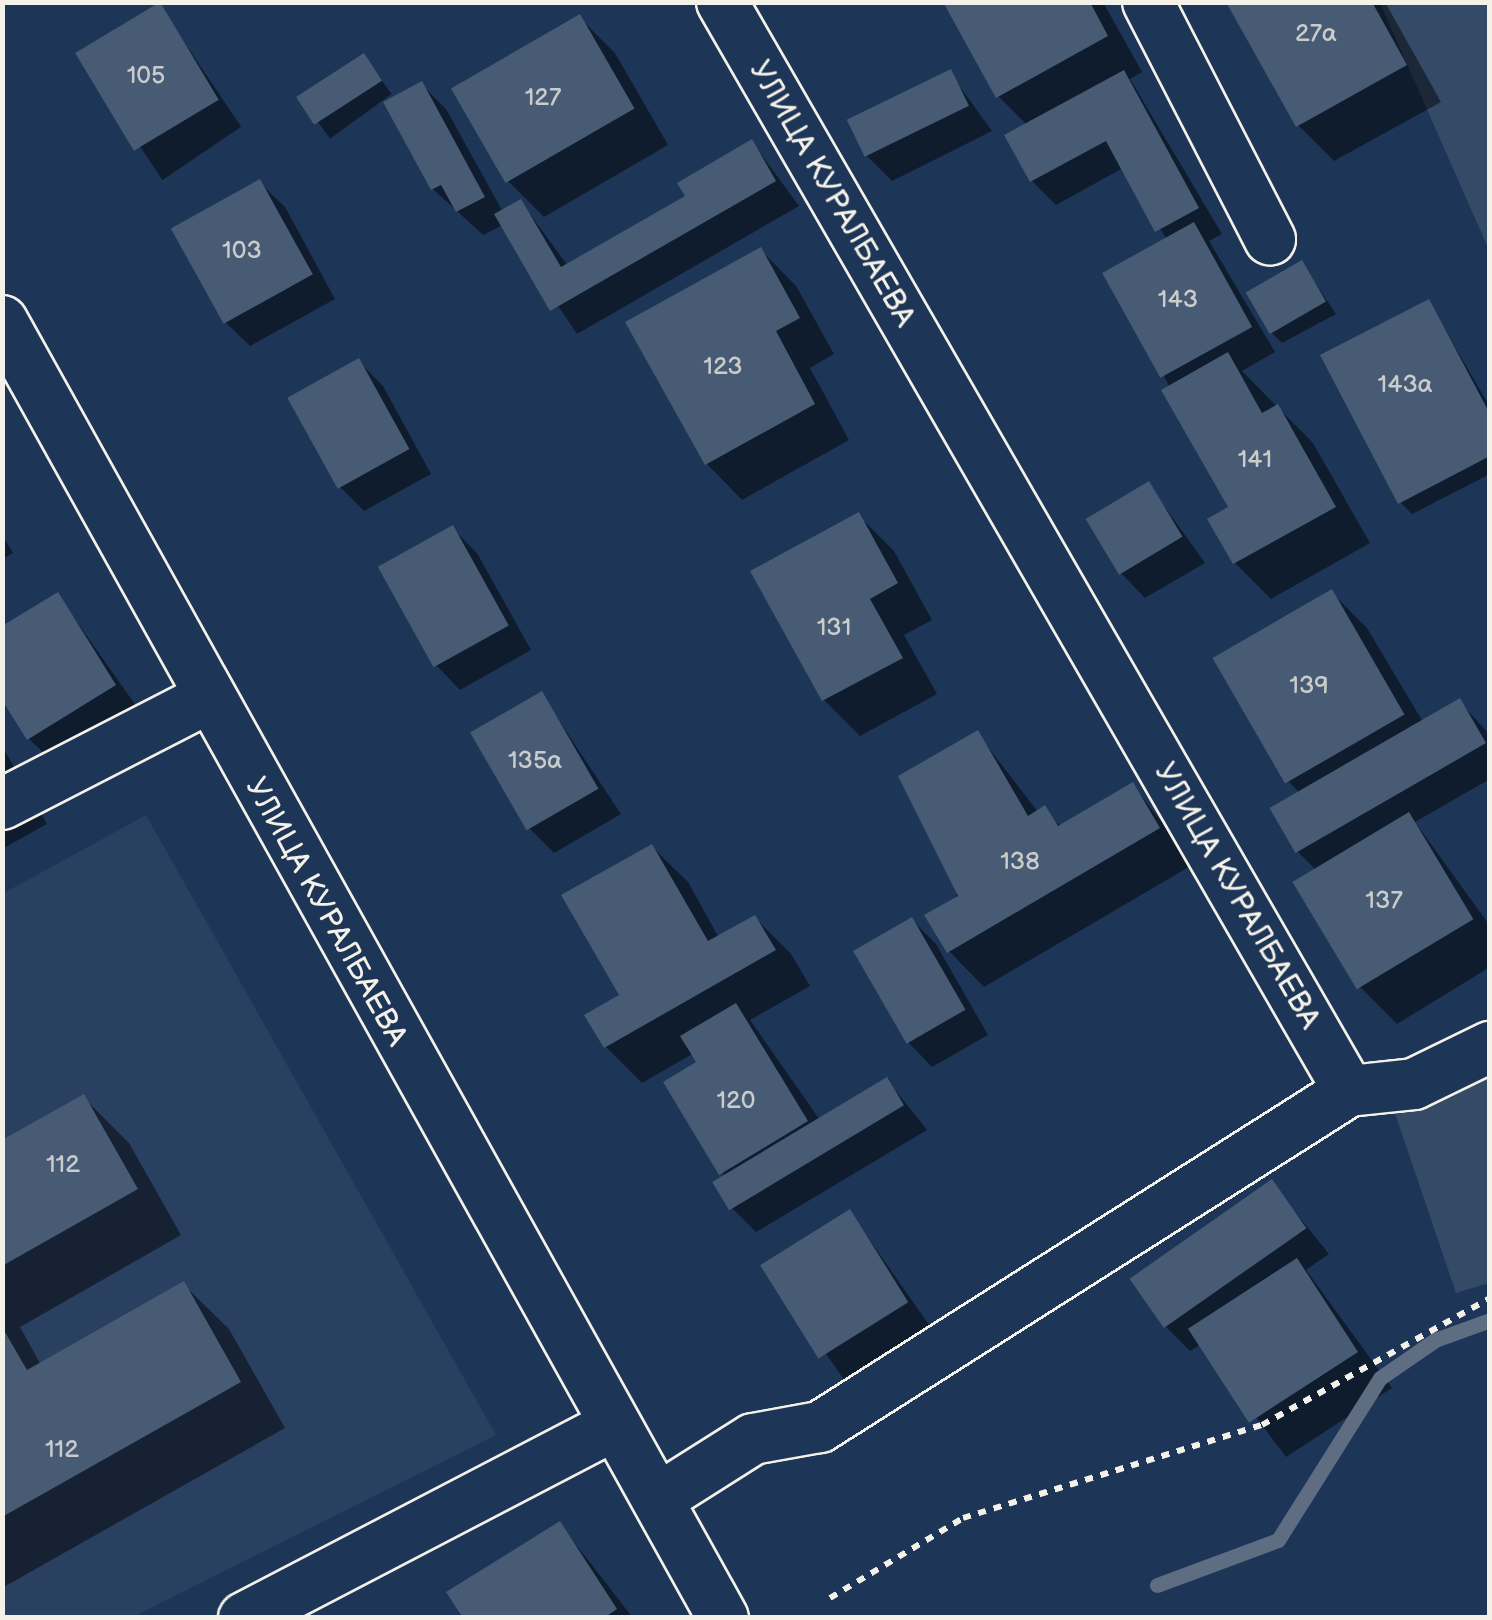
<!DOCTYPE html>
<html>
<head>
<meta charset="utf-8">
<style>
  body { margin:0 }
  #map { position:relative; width:1492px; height:1620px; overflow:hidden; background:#1d3557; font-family:"Balsamiq Sans",sans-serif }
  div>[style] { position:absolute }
  .built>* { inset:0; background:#2a4060 }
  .green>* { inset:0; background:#354a67 }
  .shadow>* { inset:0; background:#0007; transform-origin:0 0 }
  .stream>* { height:15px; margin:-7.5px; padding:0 7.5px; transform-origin:7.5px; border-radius:7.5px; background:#5e6d82 }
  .building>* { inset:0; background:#485b74; transform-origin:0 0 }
  .path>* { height:6px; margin-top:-3px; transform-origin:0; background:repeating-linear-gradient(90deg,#f4f1e8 0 8px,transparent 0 16px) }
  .roads { filter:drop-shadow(2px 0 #f4f1e8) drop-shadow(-2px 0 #f4f1e8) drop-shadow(0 2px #f4f1e8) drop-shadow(0 -2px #f4f1e8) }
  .minor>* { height:50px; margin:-25px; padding:0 25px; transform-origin:25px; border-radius:25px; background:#1d3557 }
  span { translate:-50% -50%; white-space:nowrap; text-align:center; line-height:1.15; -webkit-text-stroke:10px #1d3557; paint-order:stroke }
  .number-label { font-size:25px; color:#c9cccb }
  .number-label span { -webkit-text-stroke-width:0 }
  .street-label { font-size:30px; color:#f4f1e8 }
  .frame { position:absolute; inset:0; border:5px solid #f4f1e8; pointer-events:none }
</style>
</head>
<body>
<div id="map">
  <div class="built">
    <div style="clip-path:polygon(146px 815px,496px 1435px,133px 1617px,3px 1617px,2px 894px)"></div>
  </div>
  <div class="green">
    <div style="clip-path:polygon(1380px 3px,1489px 3px,1489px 250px)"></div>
    <div style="clip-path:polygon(1489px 1024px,1489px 1283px,1456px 1293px,1384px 1081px)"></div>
  </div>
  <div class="shadow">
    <div style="clip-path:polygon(946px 2px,1103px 2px,1142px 72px,1130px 79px,1222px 234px,1209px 241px,1275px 352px,1242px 371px,1313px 443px,1370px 543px,1271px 599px,1235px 563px,1231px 508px,1164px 376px,1167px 240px,1123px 168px,1056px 205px,1032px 181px,1027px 125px,998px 96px)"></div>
    <div style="clip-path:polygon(1229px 2px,1385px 2px,1441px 102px,1334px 161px,1298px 125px)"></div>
    <div style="left:159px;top:5px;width:147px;height:95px;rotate:56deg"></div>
    <div style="clip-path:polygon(579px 17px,615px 53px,668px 145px,544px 217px,508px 181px)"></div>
    <div style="left:364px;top:56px;width:47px;height:76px;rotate:54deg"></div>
    <div style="clip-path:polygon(950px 73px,992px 131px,892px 181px,867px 156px)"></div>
    <div style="clip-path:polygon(421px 84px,446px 109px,503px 212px,521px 202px,568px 266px,688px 197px,752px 142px,799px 206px,577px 334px,503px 225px,483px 235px,433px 189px)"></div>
    <div style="clip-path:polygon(260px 183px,285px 207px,335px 299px,250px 346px,225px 322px)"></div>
    <div style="clip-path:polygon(761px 250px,796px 286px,834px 354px,810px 368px,849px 440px,742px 500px,707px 464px)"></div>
    <div style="clip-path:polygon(1302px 263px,1336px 314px,1282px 343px,1270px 331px)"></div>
    <div style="clip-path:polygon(1429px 302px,1490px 407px,1490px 474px,1412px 514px,1400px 502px)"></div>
    <div style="clip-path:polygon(358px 361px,383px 386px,431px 474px,364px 511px,339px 486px)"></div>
    <div style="clip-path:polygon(1149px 485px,1205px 563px,1145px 598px,1121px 573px)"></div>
    <div style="clip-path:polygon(858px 515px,894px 551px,932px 620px,904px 635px,937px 694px,860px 736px,824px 700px,754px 572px)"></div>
    <div style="clip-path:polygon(452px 528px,477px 553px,531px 650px,460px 690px,436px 665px)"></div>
    <div style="clip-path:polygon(2px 535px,13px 553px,2px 559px)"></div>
    <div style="clip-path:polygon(1331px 592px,1367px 628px,1423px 722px,1459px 701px,1490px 735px,1490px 779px,1415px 822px,1490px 926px,1490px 967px,1397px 1024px,1361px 988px,1317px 871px,1298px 852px,1301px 794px,1289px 782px)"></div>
    <div style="clip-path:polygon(58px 595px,139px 710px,54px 763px,29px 739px)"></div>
    <div style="clip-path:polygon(542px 695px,621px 814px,554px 853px,529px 828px)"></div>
    <div style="clip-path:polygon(977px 733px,1038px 812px,1062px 826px,1133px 785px,1194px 864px,984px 987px,949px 951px)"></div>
    <div style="clip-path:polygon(2px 746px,47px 824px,2px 849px)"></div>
    <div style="clip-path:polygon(652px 847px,688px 882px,719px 938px,755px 918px,791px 954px,810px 986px,750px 1020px,820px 1120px,887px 1080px,927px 1130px,756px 1232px,732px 1208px,694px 1053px,642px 1083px,606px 1047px)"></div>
    <div style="clip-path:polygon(912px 920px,936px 944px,988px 1035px,932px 1067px,908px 1042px)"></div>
    <div style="clip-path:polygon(83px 1097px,129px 1143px,181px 1235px,20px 1327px,41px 1365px,183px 1284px,229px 1329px,285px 1428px,2px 1588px,2px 1143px)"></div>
    <div style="clip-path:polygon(1271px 1182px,1329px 1254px,1306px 1270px,1392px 1388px,1286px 1457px,1201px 1344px,1190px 1351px,1166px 1327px)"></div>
    <div style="left:850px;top:1212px;width:141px;height:101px;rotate:55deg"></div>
    <div style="clip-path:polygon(560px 1524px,633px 1618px,466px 1618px)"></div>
  </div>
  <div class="stream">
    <div style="left:1157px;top:1585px;width:129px;rotate:-20.4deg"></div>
    <div style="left:1278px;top:1540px;width:191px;rotate:-57.8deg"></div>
    <div style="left:1380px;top:1378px;width:67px;rotate:-34.6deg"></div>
    <div style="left:1435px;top:1340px;width:59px;rotate:-20deg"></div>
  </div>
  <div class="building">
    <div style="left:160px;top:2px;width:114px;height:99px;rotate:59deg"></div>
    <div style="clip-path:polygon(943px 2px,1090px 2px,1108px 36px,996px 98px)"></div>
    <div style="clip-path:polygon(1226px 2px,1372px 2px,1407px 65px,1296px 127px)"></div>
    <div style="left:580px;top:14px;width:109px;height:149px;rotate:60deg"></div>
    <div style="left:364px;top:53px;width:33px;height:81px;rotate:57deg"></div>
    <div style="left:951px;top:69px;width:41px;height:116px;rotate:64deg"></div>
    <div style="clip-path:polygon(1124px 70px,1199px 208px,1155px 232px,1106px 141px,1030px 182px,1004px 135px)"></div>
    <div style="clip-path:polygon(422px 81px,485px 197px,456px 212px,441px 185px,431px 190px,383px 102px)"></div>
    <div style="clip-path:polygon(752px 139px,776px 181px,550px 311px,494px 214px,521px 199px,561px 267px,685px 196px,677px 183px)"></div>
    <div style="left:260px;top:179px;width:109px;height:102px;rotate:61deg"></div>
    <div style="left:1194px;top:222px;width:120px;height:105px;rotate:61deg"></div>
    <div style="clip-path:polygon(761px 247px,800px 318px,776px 331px,815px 404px,705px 465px,625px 322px)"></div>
    <div style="left:1302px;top:260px;width:48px;height:65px;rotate:60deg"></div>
    <div style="clip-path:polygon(1429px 299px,1490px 414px,1490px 456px,1398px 504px,1320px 355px)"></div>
    <div style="clip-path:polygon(1228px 352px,1262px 413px,1278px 404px,1336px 507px,1233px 564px,1207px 519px,1228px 507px,1161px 390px)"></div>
    <div style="left:359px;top:358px;width:104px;height:82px;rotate:61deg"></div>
    <div style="left:1149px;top:481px;width:65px;height:74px;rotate:59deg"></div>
    <div style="clip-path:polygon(859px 512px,898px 583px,870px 599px,903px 658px,822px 701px,750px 571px)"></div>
    <div style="left:453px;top:525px;width:115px;height:86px;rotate:61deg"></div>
    <div style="left:1332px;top:589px;width:145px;height:138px;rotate:60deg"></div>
    <div style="clip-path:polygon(58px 592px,116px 685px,27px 740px,2px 700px,2px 626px)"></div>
    <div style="left:542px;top:691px;width:113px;height:83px;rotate:60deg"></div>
    <div style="left:1460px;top:698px;width:52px;height:220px;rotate:60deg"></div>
    <div style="clip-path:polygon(978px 730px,1028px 816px,1045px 805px,1058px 826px,1133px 782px,1160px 828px,947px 953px,924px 915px,958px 896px,898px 776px)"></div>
    <div style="left:1409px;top:812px;width:125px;height:136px;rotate:59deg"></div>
    <div style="clip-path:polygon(652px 844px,708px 941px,755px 915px,776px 950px,604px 1048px,584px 1015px,619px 995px,561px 895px)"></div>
    <div style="left:912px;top:917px;width:107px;height:68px;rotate:60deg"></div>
    <div style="clip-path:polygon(736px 1003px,808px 1121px,719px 1175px,663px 1082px,696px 1062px,680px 1036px)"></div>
    <div style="left:887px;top:1077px;width:33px;height:204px;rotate:59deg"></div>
    <div style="clip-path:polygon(84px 1094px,138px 1189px,2px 1266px,2px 1140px)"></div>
    <div style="left:1272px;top:1179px;width:60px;height:174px;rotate:55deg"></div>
    <div style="left:850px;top:1209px;width:110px;height:106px;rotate:58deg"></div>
    <div style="left:1297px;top:1258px;width:112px;height:130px;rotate:57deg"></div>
    <div style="clip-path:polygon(184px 1281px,241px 1382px,2px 1517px,2px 1327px,27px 1370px)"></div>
    <div style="clip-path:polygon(560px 1521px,617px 1609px,604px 1618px,463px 1618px,446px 1592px)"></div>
  </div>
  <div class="path">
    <div style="left:830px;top:1598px;width:155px;rotate:-31deg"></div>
    <div style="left:963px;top:1518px;width:313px;rotate:-17.3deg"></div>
    <div style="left:1262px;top:1425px;width:261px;rotate:-29.1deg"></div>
  </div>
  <div class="roads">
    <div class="minor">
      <div style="left:722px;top:2px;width:1257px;rotate:60.07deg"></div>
      <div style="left:1148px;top:2px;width:267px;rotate:62.8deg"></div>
      <div style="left:2px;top:321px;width:1484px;rotate:60.93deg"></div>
      <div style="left:2px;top:804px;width:229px;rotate:-27.2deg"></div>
      <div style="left:658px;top:1499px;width:112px;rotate:-32.3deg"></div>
      <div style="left:753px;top:1439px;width:68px;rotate:-10.2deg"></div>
      <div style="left:820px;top:1427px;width:627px;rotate:-32.42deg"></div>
      <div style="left:1349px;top:1091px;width:65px;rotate:-6.1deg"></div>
      <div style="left:1414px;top:1084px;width:85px;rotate:-26deg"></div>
      <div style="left:244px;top:1618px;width:418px;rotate:-27.5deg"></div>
    </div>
  </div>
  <div class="number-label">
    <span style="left:1316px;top:34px">27а</span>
    <span style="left:146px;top:76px">105</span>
    <span style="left:543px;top:98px">127</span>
    <span style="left:242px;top:251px">103</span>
    <span style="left:1178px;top:300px">143</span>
    <span style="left:723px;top:367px">123</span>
    <span style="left:1405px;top:385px">143а</span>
    <span style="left:1255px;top:460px">141</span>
    <span style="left:834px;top:628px">131</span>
    <span style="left:1309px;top:686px">139</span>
    <span style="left:535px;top:761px">135а</span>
    <span style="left:1020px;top:862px">138</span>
    <span style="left:1384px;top:901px">137</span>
    <span style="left:736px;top:1101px">120</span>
    <span style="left:63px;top:1165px">112</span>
    <span style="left:62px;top:1450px">112</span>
  </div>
  <div class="street-label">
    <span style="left:832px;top:194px;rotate:60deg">УЛИЦА КУРАЛБАЕВА</span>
    <span style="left:1237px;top:896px;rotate:60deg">УЛИЦА КУРАЛБАЕВА</span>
    <span style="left:326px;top:912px;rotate:61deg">УЛИЦА КУРАЛБАЕВА</span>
  </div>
  <div class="frame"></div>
</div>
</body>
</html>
